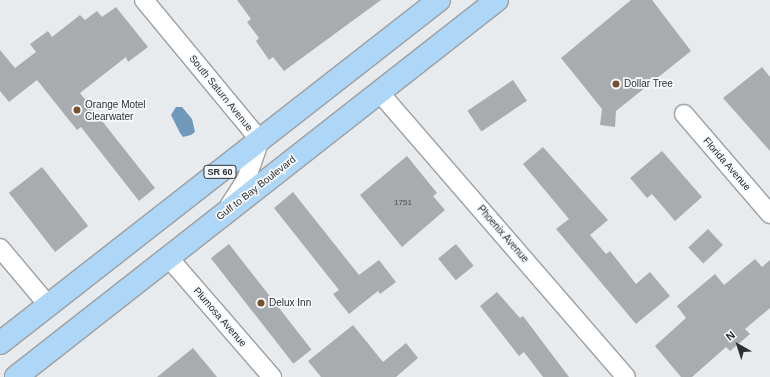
<!DOCTYPE html>
<html>
<head>
<meta charset="utf-8">
<style>
  body { margin:0 }
  #map { position:relative; width:770px; height:377px; overflow:hidden; background:#e8ebee; font-family:Helvetica,sans-serif }
  div>[style] { position:absolute }
  .water>* { inset:0; background:#6f98ba }
  .building>* { inset:0; background:#a9acae; transform-origin:0 0 }
  .roads { filter:drop-shadow(1px 0 #9da0a3) drop-shadow(-1px 0 #9da0a3) drop-shadow(0 1px #9da0a3) drop-shadow(0 -1px #9da0a3) }
  .minor>* { height:18px; margin:-9px; padding:0 9px; transform-origin:9px; border-radius:9px; background:#fff }
  .primary>* { height:22px; margin:-11px; padding:0 11px; transform-origin:11px; border-radius:11px; background:#add6f7 }
  .dots>* { width:11px; height:11px; translate:-50% -50%; box-sizing:border-box; border:2px solid #f6f9fc; border-radius:50% }
  span { translate:-50% -50%; white-space:nowrap; text-align:center; line-height:1.15; -webkit-text-stroke:3.5px #f6f9fc; paint-order:stroke }
  .number-label { font-size:8px; color:#4d4e50 }
  .number-label span { -webkit-text-stroke-width:0 }
  .shield-label span { padding:1px 3px; background:#f6f9fc; border:1px solid; border-radius:3px; -webkit-text-stroke-width:0 }
  .shield-label { font-size:9px; color:#2e2f30; font-weight:700 }
  .poi-label { font-size:10px; color:#2e2f30 }
  .left { translate:0 -50%; text-align:left }
  .street-label { font-size:10px; color:#2e2f30 }
  .north { position:absolute; left:718px; top:325px; width:40px; height:40px; -webkit-text-stroke:3px #f6f9fc; paint-order:stroke; rotate:321deg; font-size:11px; font-weight:700; line-height:16px; text-align:center; color:#2e2f30 }
  .north::after { content:''; display:block; margin:auto; width:14px; height:18px; background:#2e2f30; clip-path:polygon(50% 0,100% 100%,50% 72%,0 100%) }
</style>
</head>
<body>
<div id="map">
  <div class="water">
    <div style="clip-path:polygon(176px 107px,182px 107px,192px 119px,195px 132px,191px 135px,183px 137px,180px 133px,171px 115px)"></div>
  </div>
  <div class="building">
    <div style="clip-path:polygon(237px 0,381px 0,284px 71px,273px 57px,269px 60px,256px 41px,259px 38px,247px 22px,251px 19px)"></div>
    <div style="clip-path:polygon(631px 0,652px 0,691px 51px,616px 111px,615px 127px,600px 125px,602px 109px,561px 58px)"></div>
    <div style="clip-path:polygon(116px 7px,148px 47px,128px 62px,126px 57px,80px 93px,155px 188px,139px 201px,81px 127px,77px 130px,37px 80px,9px 102px,0 91px,0 50px,15px 68px,36px 52px,30px 44px,48px 31px,52px 37px,80px 15px,85px 20px,97px 11px,102px 17px)"></div>
    <div style="clip-path:polygon(762px 67px,770px 77px,770px 151px,723px 98px)"></div>
    <div style="left:513px;top:80px;width:25px;height:55px;rotate:56deg"></div>
    <div style="clip-path:polygon(543px 147px,608px 220px,590px 235px,606px 254px,610px 251px,636px 284px,650px 272px,670px 296px,636px 324px,556px 229px,569px 219px,523px 164px)"></div>
    <div style="clip-path:polygon(662px 151px,702px 197px,675px 221px,652px 194px,647px 198px,630px 178px)"></div>
    <div style="clip-path:polygon(407px 156px,437px 193px,433px 196px,445px 210px,402px 247px,360px 195px)"></div>
    <div style="left:42px;top:167px;width:75px;height:42px;rotate:52deg"></div>
    <div style="clip-path:polygon(293px 192px,359px 275px,379px 260px,396px 282px,380px 294px,378px 291px,349px 314px,333px 294px,339px 290px,274px 208px)"></div>
    <div style="left:708px;top:229px;width:22px;height:27px;rotate:47deg"></div>
    <div style="left:229px;top:244px;width:134px;height:23px;rotate:52deg"></div>
    <div style="left:456px;top:244px;width:28px;height:23px;rotate:51deg"></div>
    <div style="clip-path:polygon(755px 259px,762px 267px,770px 260px,770px 308px,745px 329px,750px 334px,730px 351px,726px 347px,692px 377px,681px 377px,655px 346px,686px 318px,677px 306px,715px 274px,724px 285px)"></div>
    <div style="clip-path:polygon(497px 292px,520px 318px,523px 316px,569px 377px,543px 377px,524px 352px,519px 356px,480px 306px)"></div>
    <div style="clip-path:polygon(353px 325px,383px 362px,406px 343px,418px 358px,396px 377px,321px 377px,308px 361px)"></div>
    <div style="clip-path:polygon(193px 348px,217px 377px,157px 377px)"></div>
  </div>
  <div class="roads">
    <div class="minor">
      <div style="left:144px;top:0;width:182px;rotate:50.4deg"></div>
      <div style="left:260px;top:140px;width:42px;rotate:109.3deg"></div>
      <div style="left:246px;top:180px;width:31px;rotate:123deg"></div>
      <div style="left:379px;top:92px;width:377px;rotate:49.1deg"></div>
      <div style="left:684px;top:114px;width:132px;rotate:49.3deg"></div>
      <div style="left:0;top:248px;width:75px;rotate:49.9deg"></div>
      <div style="left:168px;top:257px;width:159px;rotate:49.1deg"></div>
    </div>
    <div class="primary">
      <div style="left:0;top:343px;width:557px;rotate:-38deg"></div>
      <div style="left:16px;top:377px;width:611px;rotate:-38.09deg"></div>
    </div>
  </div>
  <div class="dots">
    <div style="left:616px;top:84px;background:#76522c"></div>
    <div style="left:77px;top:110px;background:#76522c"></div>
    <div style="left:261px;top:303px;background:#76522c"></div>
  </div>
  <div class="number-label">
    <span style="left:403px;top:203px">1751</span>
  </div>
  <div class="shield-label">
    <span style="left:220px;top:172px">SR 60</span>
  </div>
  <div class="poi-label">
    <span class="left" style="left:624px;top:84px">Dollar Tree</span>
    <span class="left" style="left:85px;top:110px">Orange Motel<br>Clearwater</span>
    <span class="left" style="left:269px;top:303px">Delux Inn</span>
  </div>
  <div class="street-label">
    <span style="left:221px;top:93px;rotate:51deg">South Saturn Avenue</span>
    <span style="left:727px;top:164px;rotate:49deg">Florida Avenue</span>
    <span style="left:256px;top:188px;rotate:-38deg">Gulf to Bay Boulevard</span>
    <span style="left:503px;top:234px;rotate:49deg">Phoenix Avenue</span>
    <span style="left:220px;top:317px;rotate:49deg">Plumosa Avenue</span>
  </div>
  <div class="north">N</div>
</div>
</body>
</html>
